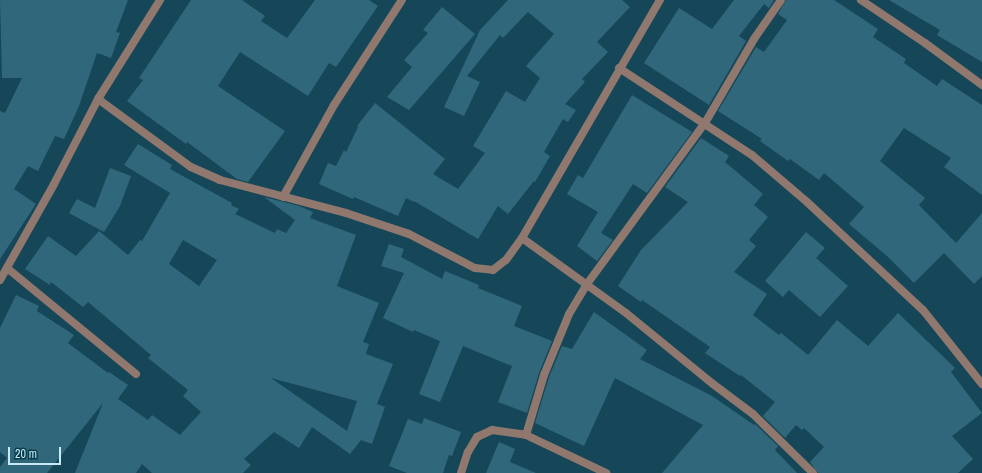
<!DOCTYPE html>
<html>
<head>
<meta charset="utf-8">
<style>
  body { margin:0 }
  #map { position:relative; width:982px; height:473px; overflow:hidden; background:#154758; font-family:"Archivo Narrow",sans-serif }
  div>[style] { position:absolute }
  .building>* { inset:0; background:#31677b }
  .minor>* { height:8px; margin:-4px; padding:0 4px; transform-origin:4px; border-radius:4px; background:#90786e }
  span { translate:-50% -50%; white-space:nowrap; text-align:center; line-height:1.15; -webkit-text-stroke:3.5px #063d4d; paint-order:stroke }
  .scale { position:absolute; left:8px; top:447px; width:53px; height:18px; box-sizing:border-box; border:2px solid #c9e9f6; border-top:0; padding-left:5px; font-size:12px; line-height:14px; white-space:nowrap; color:#c9e9f6; -webkit-text-stroke:3px #063d4d; paint-order:stroke }
</style>
</head>
<body>
<div id="map">
  <div class="building">
    <div style="clip-path:polygon(0 0,128px 0,116px 32px,120px 33px,111px 58px,97px 53px,79px 106px,64px 139px,55px 136px,38px 171px,28px 166px,14px 189px,36px 204px,0 259px,0 111px,5px 113px,22px 78px,2px 78px)"></div>
    <div style="clip-path:polygon(191px 0,242px 0,265px 16px,261px 21px,287px 38px,315px 0,369px 0,378px 6px,336px 67px,329px 63px,308px 96px,240px 52px,218px 86px,285px 131px,248px 182px,237px 179px,187px 142px,186px 144px,127px 101px,143px 80px,139px 78px)"></div>
    <div style="clip-path:polygon(508px 0,622px 0,630px 7px,597px 42px,608px 52px,582px 79px,585px 82px,565px 104px,576px 110px,568px 122px,563px 119px,544px 152px,550px 156px,535px 182px,534px 181px,508px 214px,498px 206px,478px 239px,414px 201px,414px 202px,406px 198px,398px 216px,354px 197px,353px 199px,319px 184px,328px 163px,336px 166px,344px 150px,346px 152px,358px 127px,357px 126px,375px 103px,445px 159px,433px 174px,458px 189px,485px 153px,473px 146px,506px 91px,525px 102px,540px 78px,526px 66px,554px 34px,528px 12px,503px 38px,500px 35px,467px 76px,480px 82px,464px 116px,444px 107px,480px 30px)"></div>
    <div style="clip-path:polygon(734px 0,774px 0,769px 8px,764px 4px,739px 36px,746px 41px,709px 105px,644px 63px,679px 8px,712px 29px)"></div>
    <div style="clip-path:polygon(786px 0,834px 0,878px 29px,873px 37px,906px 59px,904px 63px,937px 86px,942px 79px,982px 105px,982px 195px,944px 167px,951px 158px,904px 128px,880px 161px,925px 198px,919px 205px,956px 243px,982px 213px,982px 276px,974px 284px,944px 253px,914px 283px,887px 256px,849px 224px,864px 207px,824px 173px,819px 180px,790px 159px,788px 161px,760px 141px,762px 139px,718px 111px,756px 47px,764px 52px,787px 20px,778px 14px)"></div>
    <div style="clip-path:polygon(889px 0,982px 0,982px 62px,937px 35px,940px 30px)"></div>
    <div style="clip-path:polygon(442px 7px,475px 34px,409px 110px,387px 97px,412px 67px,404px 60px,428px 33px,423px 30px)"></div>
    <div style="clip-path:polygon(632px 95px,692px 132px,647px 193px,633px 184px,601px 233px,613px 240px,597px 261px,577px 246px,598px 212px,567px 194px,578px 175px,583px 178px)"></div>
    <div style="clip-path:polygon(701px 138px,729px 156px,725px 162px,763px 194px,754px 205px,768px 217px,749px 240px,756px 246px,734px 272px,767px 294px,753px 315px,779px 335px,781px 333px,808px 355px,837px 320px,868px 346px,898px 313px,955px 368px,951px 372px,982px 413px,952px 436px,973px 459px,958px 473px,818px 473px,810px 462px,824px 447px,804px 428px,802px 430px,796px 425px,785px 438px,763px 416px,775px 402px,741px 375px,740px 376px,705px 353px,710px 347px,642px 300px,641px 302px,618px 286px,641px 250px,688px 202px,665px 187px)"></div>
    <div style="clip-path:polygon(evenodd,138px 144px,172px 165px,170px 169px,232px 203px,231px 205px,239px 209px,235px 214px,275px 233px,277px 229px,286px 233px,295px 220px,264px 197px,299px 206px,313px 212px,310px 218px,356px 235px,337px 286px,379px 303px,363px 342px,369px 344px,366px 354px,393px 364px,377px 404px,385px 407px,372px 444px,361px 440px,350px 454px,312px 427px,299px 448px,274px 432px,244px 459px,251px 465px,243px 473px,152px 473px,142px 464px,136px 473px,75px 473px,103px 403px,47px 473px,0 473px,0 467px,7px 458px,0 452px,0 328px,16px 295px,39px 306px,37px 311px,74px 335px,68px 343px,108px 373px,109px 372px,128px 385px,118px 399px,148px 420px,152px 415px,180px 435px,201px 412px,183px 396px,188px 390px,148px 358px,151px 355px,88px 302px,83px 307px,51px 282px,50px 285px,25px 269px,48px 236px,76px 256px,99px 231px,128px 255px,140px 240px,142px 241px,170px 193px,124px 165px,138px 144px,183px 240px,217px 260px,199px 286px,169px 264px,183px 240px,138px 144px,271px 378px,357px 401px,347px 431px,271px 378px)"></div>
    <div style="clip-path:polygon(110px 168px,131px 176px,120px 206px,104px 232px,69px 213px,77px 199px,95px 208px)"></div>
    <div style="clip-path:polygon(806px 232px,825px 248px,816px 258px,848px 286px,820px 317px,789px 290px,783px 297px,765px 281px)"></div>
    <div style="clip-path:polygon(389px 244px,404px 249px,401px 257px,442px 279px,445px 271px,479px 285px,478px 288px,522px 306px,514px 326px,552px 341px,539px 373px,527px 413px,498px 402px,512px 366px,463px 346px,440px 402px,419px 394px,440px 341px,414px 330px,413px 332px,383px 318px,404px 273px,381px 266px)"></div>
    <div style="clip-path:polygon(594px 312px,647px 350px,640px 359px,712px 396px,754px 425px,755px 424px,778px 446px,775px 450px,797px 473px,662px 473px,703px 425px,615px 378px,584px 446px,535px 423px,549px 377px,562px 346px,572px 349px)"></div>
    <div style="clip-path:polygon(424px 418px,461px 432px,452px 456px,449px 455px,443px 473px,407px 473px,389px 466px,408px 419px,422px 424px)"></div>
    <div style="clip-path:polygon(499px 442px,515px 449px,510px 462px,536px 473px,486px 473px)"></div>
  </div>
  <div class="minor">
    <div style="left:861px;top:0;width:77px;rotate:33.9deg"></div>
    <div style="left:925px;top:43px;width:71px;rotate:36.4deg"></div>
    <div style="left:619px;top:68px;width:159px;rotate:33.2deg"></div>
    <div style="left:752px;top:155px;width:72px;rotate:40.5deg"></div>
    <div style="left:807px;top:202px;width:158px;rotate:43deg"></div>
    <div style="left:923px;top:310px;width:95px;rotate:51.4deg"></div>
    <div style="left:98px;top:99px;width:115px;rotate:36.2deg"></div>
    <div style="left:191px;top:167px;width:32px;rotate:24deg"></div>
    <div style="left:220px;top:180px;width:130px;rotate:14.7deg"></div>
    <div style="left:346px;top:213px;width:66px;rotate:18.4deg"></div>
    <div style="left:409px;top:234px;width:74px;rotate:27.3deg"></div>
    <div style="left:475px;top:268px;width:18px;rotate:6deg"></div>
    <div style="left:493px;top:270px;width:16px;rotate:-38deg"></div>
    <div style="left:506px;top:260px;width:27px;rotate:-54deg"></div>
    <div style="left:522px;top:238px;width:275px;rotate:-59.9deg"></div>
    <div style="left:283px;top:197px;width:105px;rotate:-61deg"></div>
    <div style="left:334px;top:105px;width:125px;rotate:-57.1deg"></div>
    <div style="left:522px;top:238px;width:128px;rotate:35.8deg"></div>
    <div style="left:626px;top:313px;width:112px;rotate:39.2deg"></div>
    <div style="left:713px;top:384px;width:50px;rotate:36.9deg"></div>
    <div style="left:753px;top:414px;width:84px;rotate:44.5deg"></div>
    <div style="left:7px;top:268px;width:167px;rotate:39.4deg"></div>
    <div style="left:0;top:280px;width:110px;rotate:-60.6deg"></div>
    <div style="left:54px;top:184px;width:96px;rotate:-62.6deg"></div>
    <div style="left:98px;top:99px;width:117px;rotate:-57.9deg"></div>
    <div style="left:526px;top:435px;width:63px;rotate:-73.3deg"></div>
    <div style="left:544px;top:375px;width:66px;rotate:-67.7deg"></div>
    <div style="left:569px;top:314px;width:35px;rotate:-59deg"></div>
    <div style="left:587px;top:284px;width:200px;rotate:-53.8deg"></div>
    <div style="left:705px;top:123px;width:97px;rotate:-59.7deg"></div>
    <div style="left:754px;top:39px;width:47px;rotate:-55.3deg"></div>
    <div style="left:461px;top:473px;width:22px;rotate:-72deg"></div>
    <div style="left:468px;top:452px;width:17px;rotate:-59deg"></div>
    <div style="left:477px;top:437px;width:17px;rotate:-25deg"></div>
    <div style="left:492px;top:430px;width:34px;rotate:8deg"></div>
    <div style="left:526px;top:435px;width:89px;rotate:25.4deg"></div>
  </div>
  <div class="scale">20 m</div>
</div>
</body>
</html>
